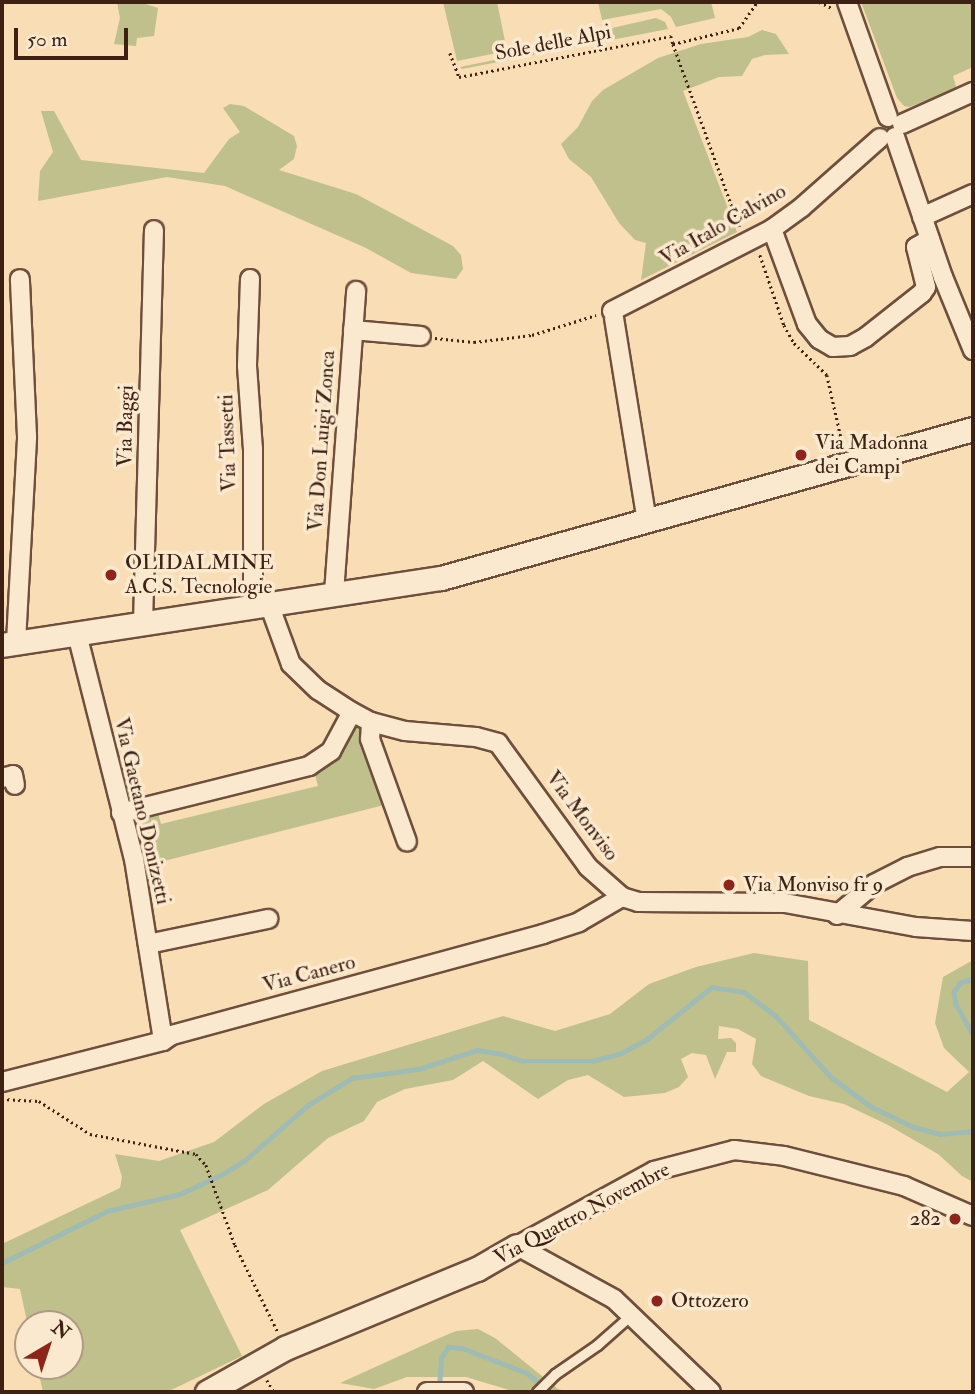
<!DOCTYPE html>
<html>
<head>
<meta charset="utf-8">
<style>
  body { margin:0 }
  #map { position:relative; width:975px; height:1394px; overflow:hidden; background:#f9ddb5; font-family:"IM FELL Double Pica",serif }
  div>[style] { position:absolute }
  .green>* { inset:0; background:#c0c08c }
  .stream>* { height:4.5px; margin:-2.25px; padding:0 2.25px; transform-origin:2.25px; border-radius:2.25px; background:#9fbbb4 }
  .path>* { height:2.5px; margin-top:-1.25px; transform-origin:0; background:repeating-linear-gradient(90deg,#3f2015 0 2px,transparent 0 5.5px) }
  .roads { filter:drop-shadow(2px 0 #6e4f3d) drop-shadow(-2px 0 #6e4f3d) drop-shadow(0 2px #6e4f3d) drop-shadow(0 -2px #6e4f3d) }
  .service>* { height:9px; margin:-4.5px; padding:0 4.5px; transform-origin:4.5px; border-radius:4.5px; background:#fbe9cf }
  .minor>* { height:18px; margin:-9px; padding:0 9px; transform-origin:9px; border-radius:9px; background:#fbe9cf }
  .tertiary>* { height:23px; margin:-11.5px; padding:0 11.5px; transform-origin:11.5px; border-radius:11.5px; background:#fbe9cf }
  .dots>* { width:19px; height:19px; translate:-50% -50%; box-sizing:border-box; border:4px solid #fbe9cf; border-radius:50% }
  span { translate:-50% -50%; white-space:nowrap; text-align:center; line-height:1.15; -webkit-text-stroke:7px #fbe9cf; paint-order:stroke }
  .street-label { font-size:21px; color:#3f2015 }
  .poi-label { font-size:21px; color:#3f2015 }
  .left { translate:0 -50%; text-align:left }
  .right { translate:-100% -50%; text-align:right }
  .frame { position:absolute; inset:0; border:4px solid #3f2015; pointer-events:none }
  .north { position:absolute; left:14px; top:1310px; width:70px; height:70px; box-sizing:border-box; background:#fbe9cf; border:2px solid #b09985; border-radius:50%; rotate:39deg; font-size:19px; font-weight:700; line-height:28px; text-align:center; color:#3f2015 }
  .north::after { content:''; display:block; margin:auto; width:24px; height:32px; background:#8f2418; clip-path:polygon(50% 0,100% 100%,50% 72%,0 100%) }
  .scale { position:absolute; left:14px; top:28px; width:114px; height:32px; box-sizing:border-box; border:4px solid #3f2015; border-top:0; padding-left:9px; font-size:21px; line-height:24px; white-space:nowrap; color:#3f2015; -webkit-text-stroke:5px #fbe9cf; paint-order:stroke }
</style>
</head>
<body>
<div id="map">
  <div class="green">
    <div style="clip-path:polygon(117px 2px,139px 2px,158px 8px,154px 36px,137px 38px,136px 46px,114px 44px,120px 18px)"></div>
    <div style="clip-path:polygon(443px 2px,497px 2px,507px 51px,457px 61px)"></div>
    <div style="clip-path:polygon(598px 2px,711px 2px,715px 18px,676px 27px,671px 17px,661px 9px,602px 20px)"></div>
    <div style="clip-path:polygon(861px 2px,973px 2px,973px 67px,953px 76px,957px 90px,909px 107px,904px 106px,897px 98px)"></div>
    <div style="clip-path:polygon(656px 18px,665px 22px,668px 29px,462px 69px,460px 67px,582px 42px,581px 35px)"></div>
    <div style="clip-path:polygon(762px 30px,776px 34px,789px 54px,765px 55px,752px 59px,742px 76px,719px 77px,683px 91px,737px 232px,641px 280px,646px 243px,635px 240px,619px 223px,591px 177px,569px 159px,561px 144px,578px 127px,592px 101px,603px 90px,658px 58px,701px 44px,748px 37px)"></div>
    <div style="clip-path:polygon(230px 104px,244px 106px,294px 136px,297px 146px,294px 159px,279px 170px,356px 194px,453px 246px,461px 255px,463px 269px,456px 279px,411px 273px,366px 248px,225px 186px,167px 177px,38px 201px,40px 171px,53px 152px,41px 111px,54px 111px,81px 160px,204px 173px,229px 139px,240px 132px,223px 108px)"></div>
    <div style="clip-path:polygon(362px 726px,388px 804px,160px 862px,152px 832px,140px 835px,137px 820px,142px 813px,157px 809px,161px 824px,318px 786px,314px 771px,328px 766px,338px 755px,351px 727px)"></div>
    <div style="clip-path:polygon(754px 953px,808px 961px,809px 1020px,947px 1092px,969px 1072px,944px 1048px,935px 1023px,943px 977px,973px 960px,973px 1182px,962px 1176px,938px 1154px,888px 1125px,844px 1104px,809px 1096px,761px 1076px,752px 1064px,756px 1039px,738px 1029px,719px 1026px,718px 1039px,731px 1038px,736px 1043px,736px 1052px,727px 1052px,715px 1079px,706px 1055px,692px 1053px,681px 1059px,688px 1077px,679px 1087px,665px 1093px,624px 1097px,588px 1075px,568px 1080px,538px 1099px,483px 1061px,453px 1080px,405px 1089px,377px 1102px,364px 1121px,328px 1138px,268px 1190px,180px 1230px,242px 1356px,167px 1392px,43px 1392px,37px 1366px,70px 1366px,70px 1324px,28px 1326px,20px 1289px,2px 1287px,2px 1244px,120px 1188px,122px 1177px,115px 1154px,159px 1161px,214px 1142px,264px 1104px,322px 1071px,503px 1016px,555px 1031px,610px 1014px,649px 984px,696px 967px)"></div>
    <div style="clip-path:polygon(478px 1329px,495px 1338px,558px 1389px,569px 1392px,516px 1392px,466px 1377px,407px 1377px,374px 1389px,340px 1383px,437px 1339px,456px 1331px)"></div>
  </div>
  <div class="stream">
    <div style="left:973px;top:979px;width:13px;rotate:162deg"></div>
    <div style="left:961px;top:983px;width:11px;rotate:128deg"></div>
    <div style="left:954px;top:992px;width:12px;rotate:81deg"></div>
    <div style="left:956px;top:1004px;width:35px;rotate:61deg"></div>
    <div style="left:2px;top:1263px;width:117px;rotate:-26.3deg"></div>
    <div style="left:107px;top:1211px;width:75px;rotate:-13.1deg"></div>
    <div style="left:180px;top:1194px;width:47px;rotate:-24.9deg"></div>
    <div style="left:223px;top:1174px;width:25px;rotate:-32deg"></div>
    <div style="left:244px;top:1161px;width:85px;rotate:-41.2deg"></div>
    <div style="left:308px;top:1105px;width:52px;rotate:-31.5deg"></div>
    <div style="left:352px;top:1078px;width:68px;rotate:-7.7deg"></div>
    <div style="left:419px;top:1069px;width:61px;rotate:-18.1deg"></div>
    <div style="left:477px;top:1050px;width:25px;rotate:9deg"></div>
    <div style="left:502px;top:1054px;width:21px;rotate:19deg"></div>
    <div style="left:522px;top:1061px;width:70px"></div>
    <div style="left:592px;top:1061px;width:30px;rotate:-15deg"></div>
    <div style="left:621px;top:1053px;width:30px;rotate:-28deg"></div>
    <div style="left:647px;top:1039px;width:83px;rotate:-38.7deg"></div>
    <div style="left:712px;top:987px;width:32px;rotate:9deg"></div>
    <div style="left:744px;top:992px;width:39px;rotate:37deg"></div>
    <div style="left:775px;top:1015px;width:84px;rotate:47.9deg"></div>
    <div style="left:831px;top:1077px;width:51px;rotate:36.2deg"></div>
    <div style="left:872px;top:1107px;width:47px;rotate:25.5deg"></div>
    <div style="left:914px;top:1127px;width:27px;rotate:15deg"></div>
    <div style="left:940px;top:1134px;width:33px;rotate:-5deg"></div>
    <div style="left:439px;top:1387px;width:29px;rotate:-86deg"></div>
    <div style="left:441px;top:1358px;width:13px;rotate:-58deg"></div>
    <div style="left:448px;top:1347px;width:14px;rotate:4deg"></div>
    <div style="left:462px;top:1348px;width:70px;rotate:21deg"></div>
    <div style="left:527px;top:1373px;width:30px;rotate:40deg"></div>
  </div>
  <div class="path">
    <div style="left:819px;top:2px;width:14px;rotate:25deg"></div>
    <div style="left:673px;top:44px;width:196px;rotate:70deg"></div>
    <div style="left:450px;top:53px;width:26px;rotate:69deg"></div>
    <div style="left:459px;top:77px;width:216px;rotate:-10.9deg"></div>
    <div style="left:671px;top:36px;width:8px;rotate:76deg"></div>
    <div style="left:673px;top:44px;width:68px;rotate:-13.6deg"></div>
    <div style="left:739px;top:28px;width:32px;rotate:-55deg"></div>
    <div style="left:760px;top:255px;width:74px;rotate:71.1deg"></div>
    <div style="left:784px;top:325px;width:21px;rotate:61deg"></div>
    <div style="left:794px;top:343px;width:46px;rotate:44.1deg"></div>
    <div style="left:827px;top:375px;width:73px;rotate:77.3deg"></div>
    <div style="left:435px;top:338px;width:39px;rotate:6deg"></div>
    <div style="left:474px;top:342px;width:58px;rotate:-6.9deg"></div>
    <div style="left:532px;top:335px;width:67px;rotate:-17.4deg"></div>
    <div style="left:2px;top:1099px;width:37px;rotate:3deg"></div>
    <div style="left:39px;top:1101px;width:61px;rotate:32.9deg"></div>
    <div style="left:90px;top:1134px;width:108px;rotate:10.7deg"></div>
    <div style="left:196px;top:1154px;width:15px;rotate:48deg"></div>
    <div style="left:206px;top:1165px;width:85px;rotate:70.1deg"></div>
    <div style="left:235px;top:1245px;width:97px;rotate:63.7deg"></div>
    <div style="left:267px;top:1380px;width:14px;rotate:60deg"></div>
  </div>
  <div class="roads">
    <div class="service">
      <div style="left:537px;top:1392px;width:25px;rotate:-45deg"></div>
      <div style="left:555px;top:1374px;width:51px;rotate:-34.6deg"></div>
      <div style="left:597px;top:1345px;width:45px;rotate:-41.4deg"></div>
    </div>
    <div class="minor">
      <div style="left:847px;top:2px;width:122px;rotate:70.4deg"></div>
      <div style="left:902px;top:124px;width:78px;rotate:-24.3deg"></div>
      <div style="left:895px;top:137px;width:148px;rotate:71.1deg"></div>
      <div style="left:943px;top:277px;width:79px;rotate:67.7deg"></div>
      <div style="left:922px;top:217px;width:56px;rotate:-24.3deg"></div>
      <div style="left:772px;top:229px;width:101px;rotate:69.8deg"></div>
      <div style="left:807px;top:324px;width:19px;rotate:51deg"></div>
      <div style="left:819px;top:339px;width:16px;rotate:30deg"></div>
      <div style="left:833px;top:347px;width:17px;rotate:-3deg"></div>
      <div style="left:850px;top:346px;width:18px;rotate:-29deg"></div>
      <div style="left:866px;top:337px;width:71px;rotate:-38.2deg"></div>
      <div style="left:922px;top:293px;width:7px;rotate:-56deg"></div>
      <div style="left:926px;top:287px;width:41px;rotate:-104deg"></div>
      <div style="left:916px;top:247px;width:16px;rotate:-30deg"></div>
      <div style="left:250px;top:279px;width:87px;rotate:92deg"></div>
      <div style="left:247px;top:366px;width:83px;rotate:85.9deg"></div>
      <div style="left:253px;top:449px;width:157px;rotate:90deg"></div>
      <div style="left:612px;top:311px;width:180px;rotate:-27.1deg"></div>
      <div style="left:772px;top:229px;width:37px;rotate:-36deg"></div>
      <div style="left:802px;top:207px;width:104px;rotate:-41.5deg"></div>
      <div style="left:614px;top:318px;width:206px;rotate:80.8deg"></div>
      <div style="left:353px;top:330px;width:68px;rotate:5deg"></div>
      <div style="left:334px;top:593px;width:303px;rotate:-85.8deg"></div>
      <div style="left:269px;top:604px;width:64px;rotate:69.9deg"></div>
      <div style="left:291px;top:664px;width:37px;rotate:44deg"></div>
      <div style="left:318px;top:690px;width:40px;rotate:32.9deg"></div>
      <div style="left:352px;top:712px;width:21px;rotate:28deg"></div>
      <div style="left:371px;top:722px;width:35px;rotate:15deg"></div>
      <div style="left:405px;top:731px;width:71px;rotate:4.8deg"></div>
      <div style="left:476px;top:737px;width:23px;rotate:15deg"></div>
      <div style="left:498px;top:743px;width:153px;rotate:54deg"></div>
      <div style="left:588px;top:867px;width:45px;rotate:41.4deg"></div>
      <div style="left:622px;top:897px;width:17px;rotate:17deg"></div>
      <div style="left:638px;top:902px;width:147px;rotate:0.4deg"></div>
      <div style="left:785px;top:903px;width:133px;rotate:10.4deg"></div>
      <div style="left:916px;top:927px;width:57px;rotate:4deg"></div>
      <div style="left:143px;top:623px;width:393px;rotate:-88.4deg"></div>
      <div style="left:77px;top:634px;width:232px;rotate:75.8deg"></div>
      <div style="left:134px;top:859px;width:184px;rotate:80.9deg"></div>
      <div style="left:16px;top:642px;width:206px;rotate:-86.9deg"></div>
      <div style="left:27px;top:436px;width:157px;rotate:-92.6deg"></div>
      <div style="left:371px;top:722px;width:17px;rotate:93deg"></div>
      <div style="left:370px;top:739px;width:109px;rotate:70.2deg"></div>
      <div style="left:2px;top:778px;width:11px;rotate:-15deg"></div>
      <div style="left:13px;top:775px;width:10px;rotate:79deg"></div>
      <div style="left:121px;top:813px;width:194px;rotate:-14deg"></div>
      <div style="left:309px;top:766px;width:27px;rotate:-34deg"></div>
      <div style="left:331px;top:751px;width:44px;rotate:-61.7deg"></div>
      <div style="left:837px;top:915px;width:48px;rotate:-40deg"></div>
      <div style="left:874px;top:884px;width:37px;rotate:-27deg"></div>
      <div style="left:907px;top:867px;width:34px;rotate:-17deg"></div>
      <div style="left:940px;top:857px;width:33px"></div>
      <div style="left:148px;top:944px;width:123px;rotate:-11.8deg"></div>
      <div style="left:2px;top:1082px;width:166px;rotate:-14.3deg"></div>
      <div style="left:163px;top:1041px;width:11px;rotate:-34deg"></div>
      <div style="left:172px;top:1035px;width:385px;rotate:-15.2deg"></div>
      <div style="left:543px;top:934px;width:38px;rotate:-18deg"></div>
      <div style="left:579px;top:922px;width:50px;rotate:-30.2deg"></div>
      <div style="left:427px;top:1392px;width:37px"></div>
      <div style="left:711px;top:1392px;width:134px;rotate:-136.2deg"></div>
      <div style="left:614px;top:1299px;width:111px;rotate:-151.3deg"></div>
      <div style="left:517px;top:1246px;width:156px;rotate:-28.7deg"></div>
      <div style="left:654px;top:1171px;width:83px;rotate:-14.7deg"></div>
      <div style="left:734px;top:1150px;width:50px;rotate:6.8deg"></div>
      <div style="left:784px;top:1156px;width:124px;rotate:14deg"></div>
      <div style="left:904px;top:1186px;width:75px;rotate:23.5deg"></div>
    </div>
    <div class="tertiary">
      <div style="left:2px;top:645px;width:444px;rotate:-8.7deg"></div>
      <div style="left:441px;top:578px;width:552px;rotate:-15.65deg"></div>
      <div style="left:207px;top:1392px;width:90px;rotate:-29.4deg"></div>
      <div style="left:285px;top:1348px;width:208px;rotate:-22.4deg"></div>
      <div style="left:477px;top:1269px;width:46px;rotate:-29.9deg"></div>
    </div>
  </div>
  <div class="dots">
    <div style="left:801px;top:455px;background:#8f2418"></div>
    <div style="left:111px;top:575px;background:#8f2418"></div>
    <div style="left:729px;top:885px;background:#8f2418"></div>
    <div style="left:955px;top:1219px;background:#8f2418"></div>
    <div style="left:657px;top:1301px;background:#8f2418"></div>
  </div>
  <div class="street-label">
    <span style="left:553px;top:43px;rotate:-11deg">Sole delle Alpi</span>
    <span style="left:723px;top:225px;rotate:-30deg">Via Italo Calvino</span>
    <span style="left:126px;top:426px;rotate:-89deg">Via Baggi</span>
    <span style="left:322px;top:441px;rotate:-86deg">Via Don Luigi Zonca</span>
    <span style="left:228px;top:443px;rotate:-92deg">Via Tassetti</span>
    <span style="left:142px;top:811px;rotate:77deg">Via Gaetano Donizetti</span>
    <span style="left:582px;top:816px;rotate:53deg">Via Monviso</span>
    <span style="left:309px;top:974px;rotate:-15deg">Via Canero</span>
    <span style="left:582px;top:1214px;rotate:-28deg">Via Quattro Novembre</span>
  </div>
  <div class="poi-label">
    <span class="left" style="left:815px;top:455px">Via Madonna<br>dei Campi</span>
    <span class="left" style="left:125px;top:575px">OLIDALMINE<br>A.C.S. Tecnologie</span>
    <span class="left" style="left:743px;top:885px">Via Monviso fr 9</span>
    <span class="right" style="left:941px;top:1219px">282</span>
    <span class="left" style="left:671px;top:1301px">Ottozero</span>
  </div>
  <div class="frame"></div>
  <div class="north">N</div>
  <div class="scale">50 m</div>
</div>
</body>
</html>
